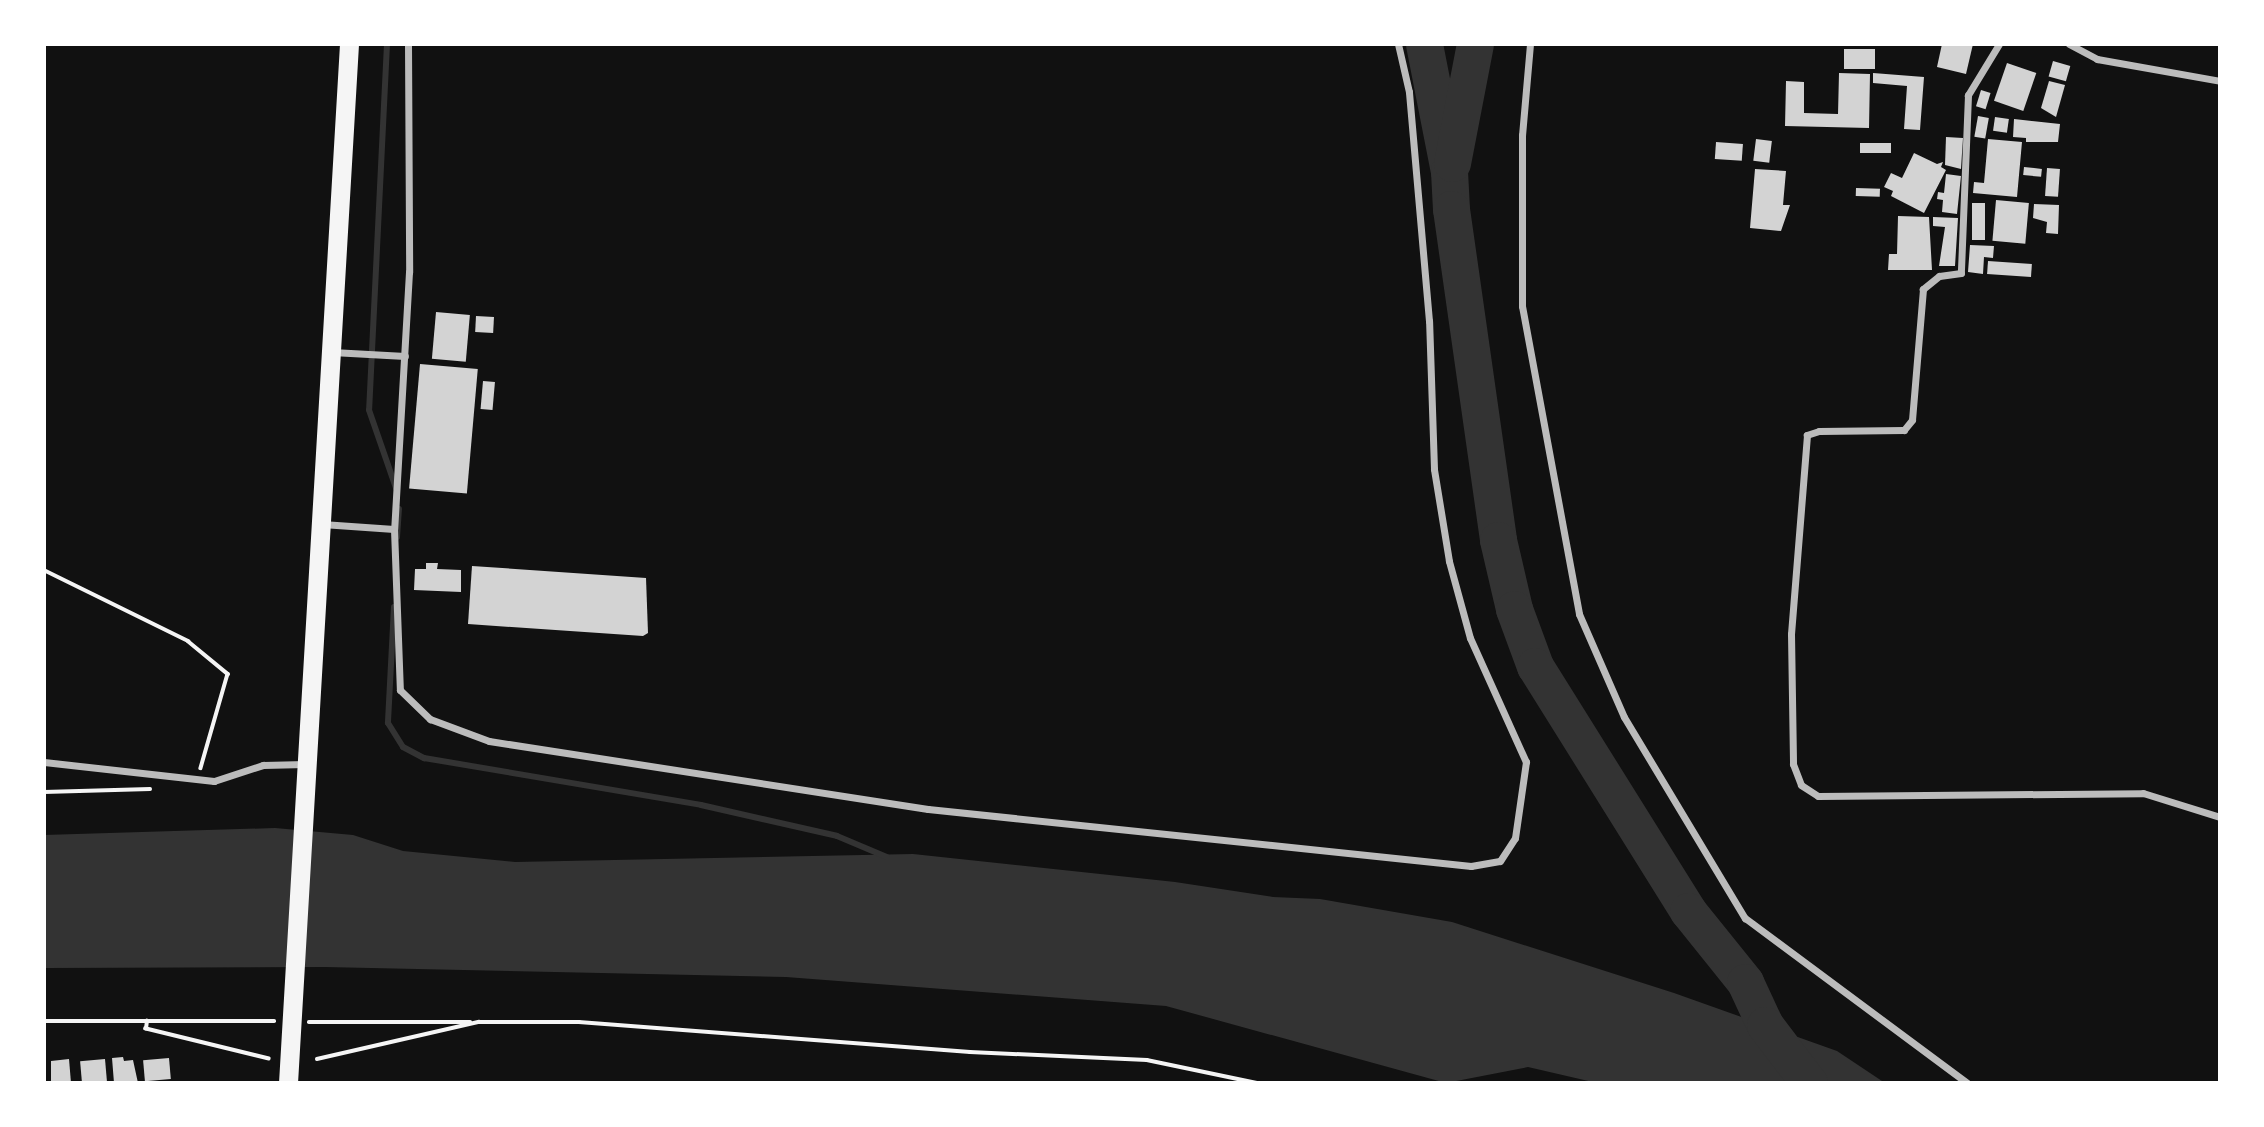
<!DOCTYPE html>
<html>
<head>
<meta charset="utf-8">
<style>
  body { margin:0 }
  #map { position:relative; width:2264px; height:1127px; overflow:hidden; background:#111; font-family:"Noto Sans",sans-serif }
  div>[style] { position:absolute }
  .water>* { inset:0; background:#333 }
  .stream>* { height:6px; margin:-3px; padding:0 3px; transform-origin:3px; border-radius:3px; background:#333 }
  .river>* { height:37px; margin:-18.5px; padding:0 18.5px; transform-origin:18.5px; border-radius:18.5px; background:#333 }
  .building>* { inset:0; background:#d3d3d3; transform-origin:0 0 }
  .path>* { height:3.5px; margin:-1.75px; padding:0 1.75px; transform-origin:1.75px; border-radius:1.75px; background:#f5f5f5 }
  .minor>* { height:7px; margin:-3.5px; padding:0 3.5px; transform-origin:3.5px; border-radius:3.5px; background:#bcbcbc }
  .trunk>* { height:19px; margin:-9.5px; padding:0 9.5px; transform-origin:9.5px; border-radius:9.5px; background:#f5f5f5 }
  span { translate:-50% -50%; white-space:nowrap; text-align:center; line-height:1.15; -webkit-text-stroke:5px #fff; paint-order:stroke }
  .frame { position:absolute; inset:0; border:46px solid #fff; pointer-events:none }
</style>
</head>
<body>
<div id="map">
  <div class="water">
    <div style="clip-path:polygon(275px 828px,353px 835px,403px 851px,515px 862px,913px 854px,1175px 882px,1273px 897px,1320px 899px,1452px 922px,1674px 993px,1837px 1051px,1885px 1083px,1597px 1083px,1528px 1067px,1446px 1083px,1166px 1006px,786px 977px,325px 967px,44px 968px,44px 835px)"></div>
  </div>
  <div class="stream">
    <div style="left:387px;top:44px;width:366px;rotate:92.8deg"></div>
    <div style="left:369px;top:410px;width:83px;rotate:70.9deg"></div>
    <div style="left:397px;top:537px;width:28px;rotate:-86deg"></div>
    <div style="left:394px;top:607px;width:116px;rotate:93deg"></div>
    <div style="left:388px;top:723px;width:28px;rotate:58deg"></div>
    <div style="left:403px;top:747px;width:24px;rotate:28deg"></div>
    <div style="left:424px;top:758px;width:281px;rotate:9.6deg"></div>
    <div style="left:701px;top:805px;width:139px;rotate:12.8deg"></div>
    <div style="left:837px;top:836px;width:54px;rotate:22.8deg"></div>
  </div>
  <div class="river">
    <div style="left:1424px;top:44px;width:129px;rotate:78.9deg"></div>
    <div style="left:1449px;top:171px;width:38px;rotate:87deg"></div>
    <div style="left:1451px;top:209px;width:334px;rotate:81.9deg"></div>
    <div style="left:1498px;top:540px;width:71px;rotate:76.9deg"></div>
    <div style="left:1514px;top:609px;width:61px;rotate:69.8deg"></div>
    <div style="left:1535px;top:666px;width:289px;rotate:58deg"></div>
    <div style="left:1688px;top:911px;width:91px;rotate:51.2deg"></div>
    <div style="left:1745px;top:982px;width:47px;rotate:65.1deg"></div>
    <div style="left:1765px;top:1025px;width:73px;rotate:52.8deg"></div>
    <div style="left:1452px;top:163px;width:121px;rotate:-79.1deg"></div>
  </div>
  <div class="building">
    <div style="clip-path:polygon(1942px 44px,1973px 44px,1966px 74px,1937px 67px)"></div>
    <div style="left:1844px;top:49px;width:31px;height:20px"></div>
    <div style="left:2053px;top:61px;width:18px;height:16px;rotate:16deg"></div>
    <div style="left:2007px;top:63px;width:31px;height:40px;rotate:19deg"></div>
    <div style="clip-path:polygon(1839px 73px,1870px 74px,1869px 128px,1785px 126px,1786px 81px,1804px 82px,1804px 113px,1838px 114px)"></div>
    <div style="clip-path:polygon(1873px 73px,1924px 77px,1920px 130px,1904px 129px,1907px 86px,1873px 83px)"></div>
    <div style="clip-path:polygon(2049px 81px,2065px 85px,2056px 117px,2041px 108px)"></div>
    <div style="left:1981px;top:90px;width:10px;height:17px;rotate:17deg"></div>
    <div style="left:1978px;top:116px;width:11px;height:21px;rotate:10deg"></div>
    <div style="left:1995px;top:117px;width:14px;height:14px;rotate:8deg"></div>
    <div style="clip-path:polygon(2014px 119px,2060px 124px,2058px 142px,2026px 142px,2026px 138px,2013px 137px)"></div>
    <div style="clip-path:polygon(1946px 137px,1963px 138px,1961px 169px,1945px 165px)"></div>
    <div style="left:1756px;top:139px;width:16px;height:22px;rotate:7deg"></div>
    <div style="clip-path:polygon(1988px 139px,2022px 142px,2017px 197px,1973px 193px,1974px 182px,1984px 183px)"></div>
    <div style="left:1716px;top:142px;width:27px;height:17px;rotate:4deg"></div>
    <div style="left:1860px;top:143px;width:31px;height:10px"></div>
    <div style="clip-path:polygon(1914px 153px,1937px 164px,1943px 162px,1941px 167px,1946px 170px,1924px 213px,1891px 196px,1893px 191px,1884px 187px,1891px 173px,1902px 178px)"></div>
    <div style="left:2024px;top:167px;width:18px;height:8px;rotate:6deg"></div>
    <div style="left:2047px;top:168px;width:13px;height:28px;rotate:4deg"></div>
    <div style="clip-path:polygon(1755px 169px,1786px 171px,1783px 205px,1790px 205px,1781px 231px,1750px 228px)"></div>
    <div style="clip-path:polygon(1946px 174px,1961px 176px,1957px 214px,1942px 212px,1943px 200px,1937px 199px,1938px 192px,1944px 193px)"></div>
    <div style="left:1856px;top:188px;width:24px;height:8px;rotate:2deg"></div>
    <div style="left:1996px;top:200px;width:33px;height:41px;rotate:5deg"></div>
    <div style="left:1972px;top:203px;width:13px;height:37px"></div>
    <div style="clip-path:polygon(2034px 204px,2059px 205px,2058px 234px,2046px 233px,2047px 222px,2033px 218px)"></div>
    <div style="clip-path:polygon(1898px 216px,1929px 217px,1932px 270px,1888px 270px,1889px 254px,1897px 254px)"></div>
    <div style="clip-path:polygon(1933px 217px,1958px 218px,1955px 266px,1939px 266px,1945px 227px,1933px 226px)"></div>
    <div style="clip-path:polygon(1970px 245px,1994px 246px,1993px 258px,1984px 257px,1983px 274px,1968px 272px)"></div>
    <div style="left:1988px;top:261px;width:44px;height:13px;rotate:4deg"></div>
    <div style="left:436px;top:312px;width:34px;height:47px;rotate:5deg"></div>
    <div style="left:476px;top:316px;width:18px;height:16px;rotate:3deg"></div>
    <div style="left:420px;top:364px;width:58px;height:125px;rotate:5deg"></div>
    <div style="left:483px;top:381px;width:12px;height:28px;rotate:5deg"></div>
    <div style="clip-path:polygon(426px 563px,438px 563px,437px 569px,461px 570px,461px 592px,414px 590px,415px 569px,426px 569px)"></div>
    <div style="clip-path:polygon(472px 566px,646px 578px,648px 633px,643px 636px,468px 624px)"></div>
    <div style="clip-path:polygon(123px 1057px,124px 1061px,133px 1060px,138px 1083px,114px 1083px,112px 1058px)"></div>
    <div style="left:169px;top:1058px;width:21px;height:26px;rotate:85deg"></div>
    <div style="clip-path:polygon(69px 1059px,71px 1083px,51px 1083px,51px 1061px)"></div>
    <div style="left:105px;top:1059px;width:24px;height:25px;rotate:85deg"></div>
  </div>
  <div class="path">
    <div style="left:44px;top:570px;width:161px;rotate:26.2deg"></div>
    <div style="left:188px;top:641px;width:52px;rotate:39.5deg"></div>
    <div style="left:228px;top:674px;width:98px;rotate:106deg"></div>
    <div style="left:44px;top:792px;width:106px;rotate:-1.6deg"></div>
    <div style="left:44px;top:1021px;width:103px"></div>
    <div style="left:309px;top:1022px;width:161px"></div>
    <div style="left:269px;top:1059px;width:127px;rotate:-166.3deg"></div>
    <div style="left:146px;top:1029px;width:8px;rotate:-83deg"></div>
    <div style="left:147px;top:1021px;width:127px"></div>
    <div style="left:317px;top:1059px;width:166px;rotate:-12.9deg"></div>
    <div style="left:479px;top:1022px;width:100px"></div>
    <div style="left:579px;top:1022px;width:392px;rotate:4.4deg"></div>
    <div style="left:970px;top:1052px;width:177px;rotate:2.6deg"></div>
    <div style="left:1147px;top:1060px;width:112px;rotate:11.8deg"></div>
  </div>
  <div class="minor">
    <div style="left:408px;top:44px;width:228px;rotate:89.7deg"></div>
    <div style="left:409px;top:272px;width:257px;rotate:93.3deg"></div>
    <div style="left:394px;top:529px;width:161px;rotate:87.9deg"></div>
    <div style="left:400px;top:690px;width:42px;rotate:44deg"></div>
    <div style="left:430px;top:719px;width:63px;rotate:20.4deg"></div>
    <div style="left:489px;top:741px;width:444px;rotate:8.8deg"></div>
    <div style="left:928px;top:809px;width:546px;rotate:5.99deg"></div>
    <div style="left:1471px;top:866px;width:29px;rotate:-10deg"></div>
    <div style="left:1500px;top:861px;width:27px;rotate:-57deg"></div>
    <div style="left:1515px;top:838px;width:77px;rotate:-81.8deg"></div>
    <div style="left:1526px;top:762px;width:136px;rotate:-114.3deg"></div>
    <div style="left:1470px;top:638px;width:80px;rotate:-105.3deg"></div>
    <div style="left:1449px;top:561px;width:93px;rotate:-99.3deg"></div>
    <div style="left:1434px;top:469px;width:148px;rotate:-91.9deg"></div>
    <div style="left:1429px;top:321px;width:230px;rotate:-95deg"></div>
    <div style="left:1409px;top:92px;width:49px;rotate:-102.9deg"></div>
    <div style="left:1530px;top:44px;width:91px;rotate:95deg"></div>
    <div style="left:1522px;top:135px;width:171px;rotate:90deg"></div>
    <div style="left:1522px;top:306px;width:313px;rotate:79.5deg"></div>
    <div style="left:1579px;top:614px;width:112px;rotate:66.4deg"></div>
    <div style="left:1624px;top:717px;width:235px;rotate:59deg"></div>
    <div style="left:1745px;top:918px;width:277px;rotate:36.6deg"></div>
    <div style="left:1999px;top:44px;width:60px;rotate:121.3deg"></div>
    <div style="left:1968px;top:95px;width:178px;rotate:92.3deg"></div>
    <div style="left:1961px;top:273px;width:22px;rotate:172deg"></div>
    <div style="left:1939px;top:276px;width:21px;rotate:141deg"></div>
    <div style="left:1923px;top:289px;width:131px;rotate:94.8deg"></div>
    <div style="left:1912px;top:420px;width:13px;rotate:129deg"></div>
    <div style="left:1904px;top:430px;width:85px;rotate:179.3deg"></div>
    <div style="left:1819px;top:431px;width:13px;rotate:162deg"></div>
    <div style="left:1807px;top:435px;width:200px;rotate:94.6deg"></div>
    <div style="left:1791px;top:634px;width:130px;rotate:89.1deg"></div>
    <div style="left:1793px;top:764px;width:22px;rotate:69deg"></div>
    <div style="left:1801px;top:785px;width:20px;rotate:33deg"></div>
    <div style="left:1818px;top:796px;width:325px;rotate:-0.5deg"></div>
    <div style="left:2143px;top:793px;width:81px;rotate:17.3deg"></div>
    <div style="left:2069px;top:44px;width:32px;rotate:28deg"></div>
    <div style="left:2097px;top:59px;width:125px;rotate:10.1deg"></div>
    <div style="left:332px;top:352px;width:73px;rotate:3.1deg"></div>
    <div style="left:322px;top:524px;width:72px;rotate:4deg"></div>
    <div style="left:44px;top:762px;width:171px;rotate:6.4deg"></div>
    <div style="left:214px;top:781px;width:52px;rotate:-18.1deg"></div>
    <div style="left:263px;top:765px;width:42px;rotate:-1.4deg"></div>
  </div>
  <div class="trunk">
    <div style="left:288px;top:1083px;width:1041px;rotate:-86.64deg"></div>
  </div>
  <div class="frame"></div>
</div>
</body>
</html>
